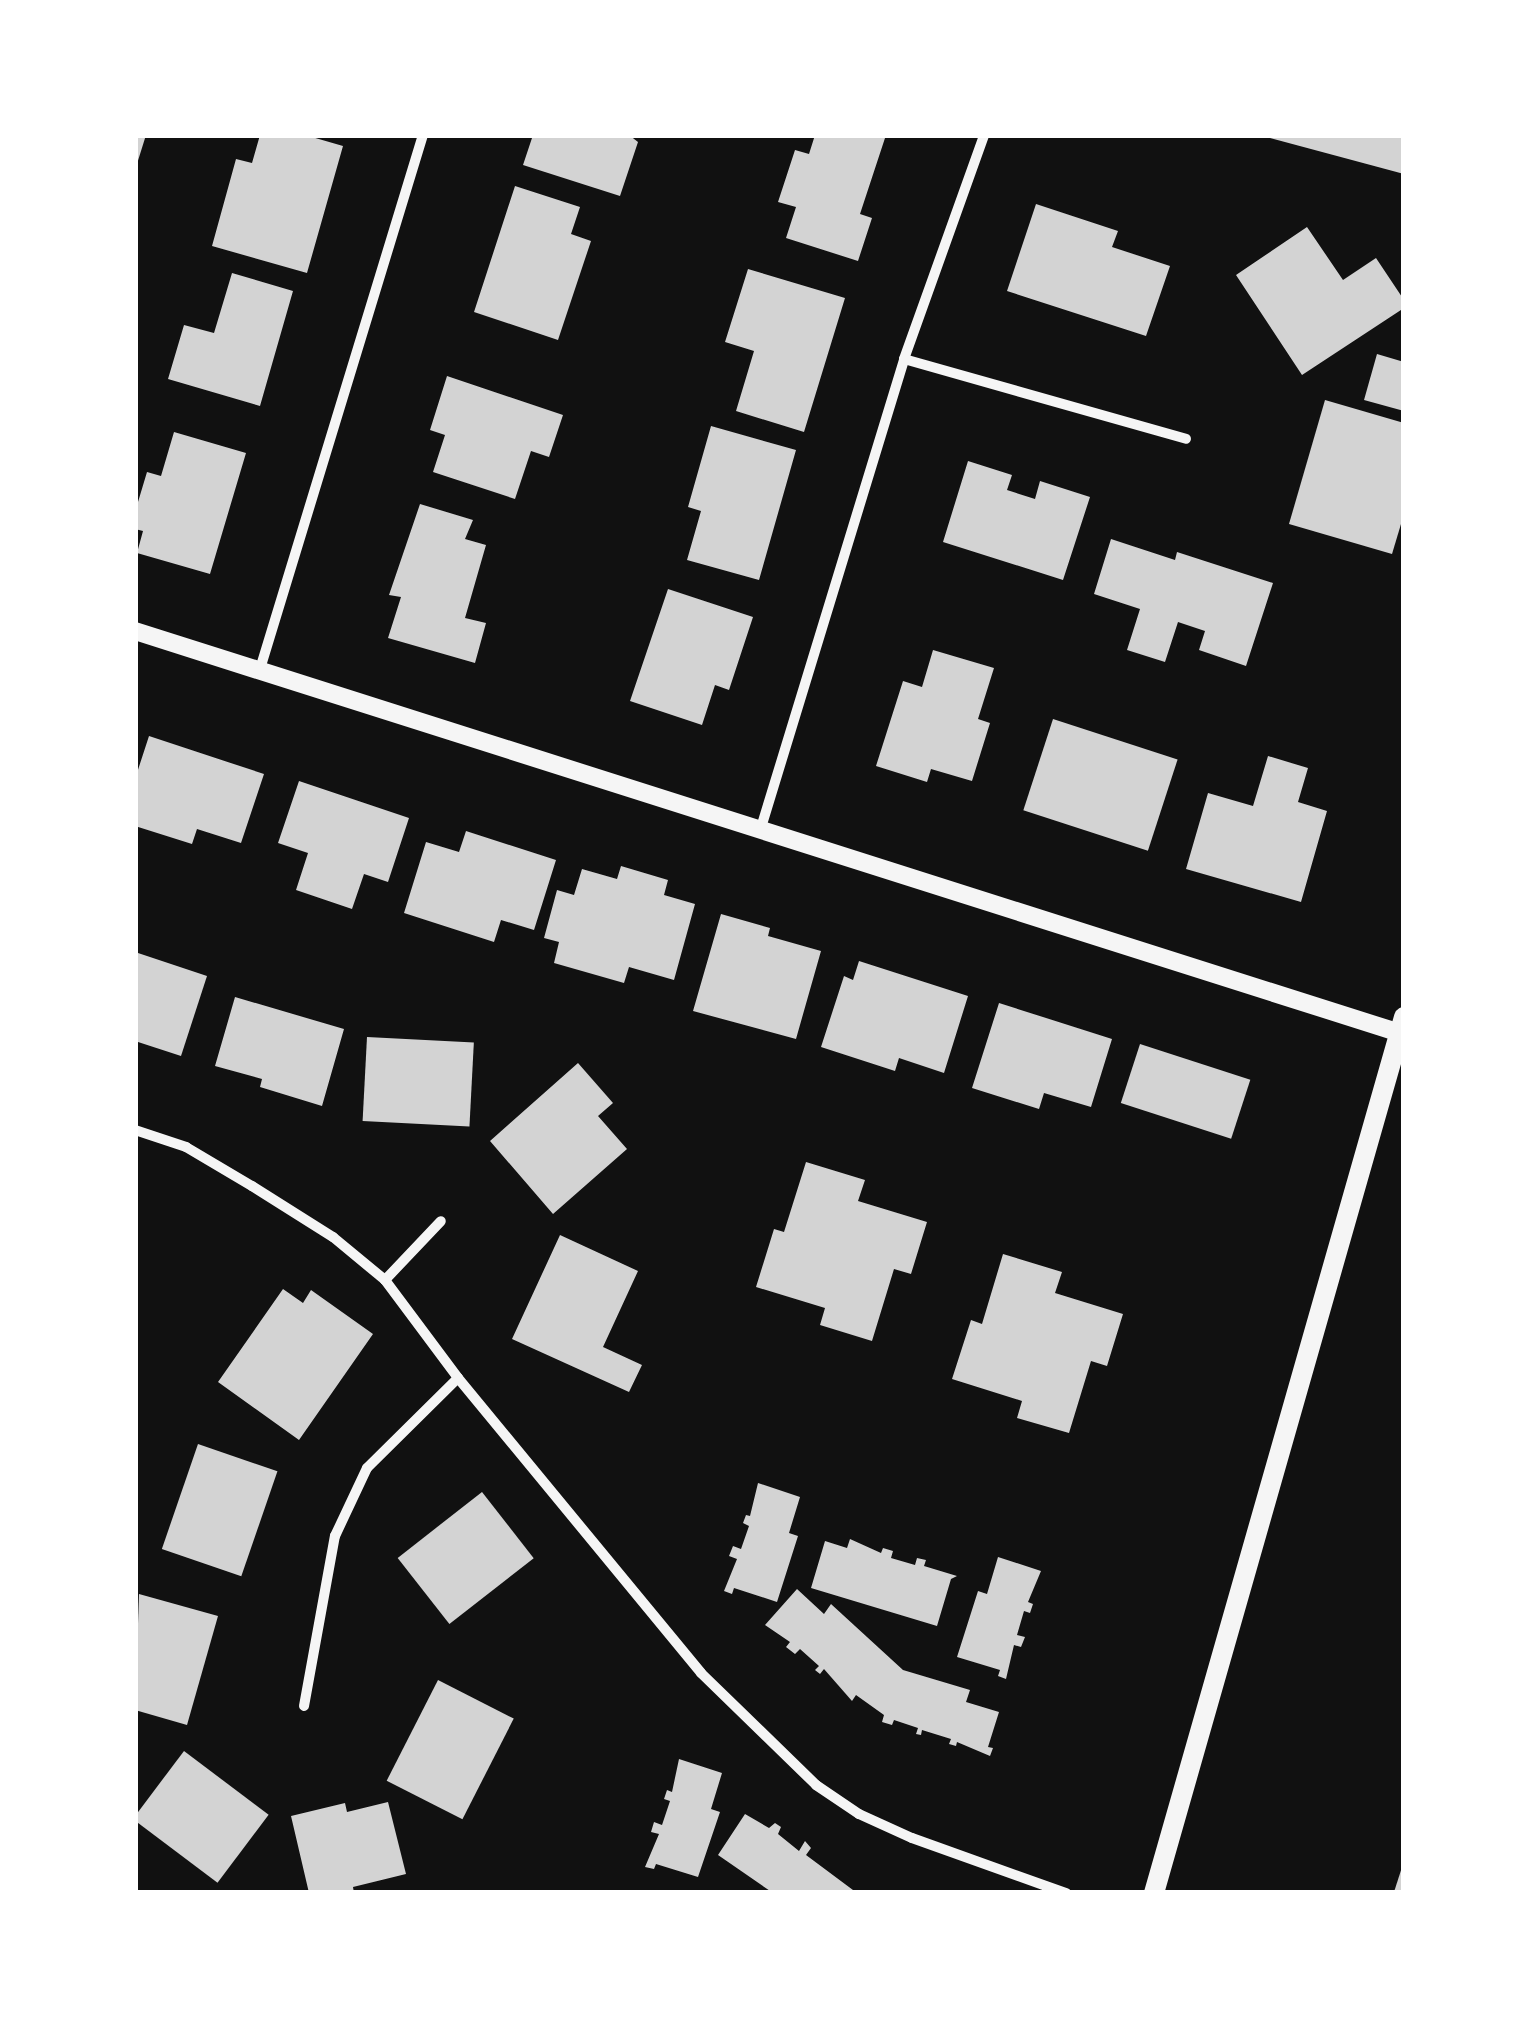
<!DOCTYPE html>
<html>
<head>
<meta charset="utf-8">
<style>
  body { margin:0 }
  #map { position:relative; width:1539px; height:2028px; overflow:hidden; background:#111; font-family:Cabin,sans-serif }
  div>[style] { position:absolute }
  .building>* { inset:0; background:#d3d3d3; transform-origin:0 0 }
  .minor>* { height:10px; margin:-5px; padding:0 5px; transform-origin:5px; border-radius:5px; background:#f5f5f5 }
  .tertiary>* { height:18px; margin:-9px; padding:0 9px; transform-origin:9px; border-radius:9px; background:#f5f5f5 }
  .secondary>* { height:20px; margin:-10px; padding:0 10px; transform-origin:10px; border-radius:10px; background:#f5f5f5 }
  span { translate:-50% -50%; white-space:nowrap; text-align:center; line-height:1.15; -webkit-text-stroke:10px #fff; paint-order:stroke }
  .frame { position:absolute; inset:0; border:138px solid #fff; pointer-events:none }
</style>
</head>
<body>
<div id="map">
  <div class="building">
    <div style="clip-path:polygon(135px 135px,146px 135px,136px 167px,135px 167px)"></div>
    <div style="clip-path:polygon(260px 135px,305px 135px,343px 146px,307px 273px,212px 246px,236px 159px,252px 163px)"></div>
    <div style="clip-path:polygon(533px 135px,629px 135px,638px 142px,620px 196px,523px 165px)"></div>
    <div style="clip-path:polygon(815px 135px,886px 135px,860px 214px,872px 218px,858px 261px,786px 238px,796px 207px,778px 202px,795px 150px,809px 154px)"></div>
    <div style="clip-path:polygon(1271px 135px,1404px 135px,1404px 174px,1270px 138px)"></div>
    <div style="clip-path:polygon(515px 186px,580px 207px,571px 234px,591px 241px,558px 340px,474px 312px)"></div>
    <div style="clip-path:polygon(1036px 204px,1118px 231px,1112px 247px,1170px 266px,1146px 336px,1007px 291px)"></div>
    <div style="clip-path:polygon(1307px 227px,1343px 280px,1376px 258px,1404px 300px,1404px 308px,1302px 375px,1236px 275px)"></div>
    <div style="clip-path:polygon(748px 269px,845px 298px,804px 432px,736px 411px,754px 351px,725px 342px)"></div>
    <div style="clip-path:polygon(232px 273px,293px 291px,260px 406px,168px 379px,184px 325px,214px 333px)"></div>
    <div style="clip-path:polygon(1377px 354px,1404px 362px,1404px 411px,1364px 400px)"></div>
    <div style="clip-path:polygon(447px 376px,563px 415px,549px 457px,531px 451px,515px 499px,433px 472px,445px 435px,430px 430px)"></div>
    <div style="clip-path:polygon(1325px 400px,1404px 423px,1404px 514px,1392px 554px,1289px 524px)"></div>
    <div style="clip-path:polygon(711px 426px,796px 450px,759px 580px,687px 560px,701px 511px,688px 507px)"></div>
    <div style="clip-path:polygon(174px 432px,246px 453px,210px 574px,137px 553px,143px 531px,135px 529px,135px 512px,147px 472px,161px 476px)"></div>
    <div style="clip-path:polygon(968px 461px,1012px 475px,1007px 490px,1035px 499px,1040px 481px,1090px 497px,1063px 580px,943px 542px)"></div>
    <div style="clip-path:polygon(420px 504px,473px 520px,465px 539px,486px 545px,465px 618px,486px 623px,475px 663px,388px 638px,401px 597px,389px 595px)"></div>
    <div style="clip-path:polygon(1111px 539px,1175px 560px,1177px 552px,1273px 583px,1246px 666px,1199px 650px,1205px 631px,1178px 622px,1165px 662px,1127px 650px,1140px 609px,1094px 594px)"></div>
    <div style="clip-path:polygon(668px 589px,753px 617px,729px 690px,715px 685px,702px 725px,630px 701px)"></div>
    <div style="clip-path:polygon(933px 650px,994px 668px,978px 719px,990px 723px,972px 781px,931px 769px,927px 782px,876px 766px,903px 681px,922px 687px)"></div>
    <div style="left:1053px;top:719px;width:131px;height:96px;rotate:18deg"></div>
    <div style="clip-path:polygon(149px 736px,264px 774px,241px 843px,197px 829px,192px 844px,135px 826px,135px 779px)"></div>
    <div style="clip-path:polygon(1268px 756px,1308px 768px,1298px 802px,1327px 811px,1301px 902px,1186px 869px,1208px 793px,1253px 806px)"></div>
    <div style="clip-path:polygon(299px 781px,409px 818px,388px 882px,364px 874px,352px 909px,296px 890px,308px 853px,278px 843px)"></div>
    <div style="clip-path:polygon(466px 831px,556px 860px,534px 930px,501px 920px,494px 942px,404px 913px,426px 842px,459px 852px)"></div>
    <div style="clip-path:polygon(621px 866px,668px 880px,664px 895px,695px 904px,674px 980px,629px 967px,624px 983px,554px 963px,559px 942px,544px 938px,557px 890px,574px 895px,582px 869px,617px 879px)"></div>
    <div style="clip-path:polygon(721px 914px,770px 928px,768px 936px,821px 951px,796px 1039px,693px 1011px)"></div>
    <div style="clip-path:polygon(135px 952px,207px 976px,181px 1056px,135px 1041px)"></div>
    <div style="clip-path:polygon(859px 961px,968px 996px,944px 1073px,899px 1058px,895px 1071px,821px 1047px,844px 976px,853px 980px)"></div>
    <div style="clip-path:polygon(235px 997px,344px 1029px,322px 1106px,260px 1087px,262px 1079px,215px 1066px)"></div>
    <div style="clip-path:polygon(999px 1003px,1112px 1039px,1091px 1107px,1044px 1093px,1039px 1109px,972px 1088px)"></div>
    <div style="left:367px;top:1037px;width:107px;height:84px;rotate:3deg"></div>
    <div style="left:1140px;top:1044px;width:116px;height:62px;rotate:18deg"></div>
    <div style="clip-path:polygon(578px 1063px,613px 1103px,598px 1116px,627px 1149px,553px 1214px,490px 1141px)"></div>
    <div style="clip-path:polygon(806px 1162px,865px 1180px,858px 1201px,927px 1222px,911px 1274px,894px 1269px,872px 1341px,820px 1325px,825px 1308px,756px 1287px,774px 1229px,784px 1232px)"></div>
    <div style="clip-path:polygon(560px 1235px,638px 1271px,603px 1347px,642px 1365px,629px 1392px,512px 1339px)"></div>
    <div style="clip-path:polygon(1003px 1254px,1062px 1272px,1055px 1293px,1123px 1314px,1107px 1366px,1091px 1361px,1069px 1433px,1017px 1418px,1022px 1401px,952px 1379px,971px 1320px,982px 1324px)"></div>
    <div style="clip-path:polygon(283px 1289px,303px 1303px,311px 1290px,373px 1334px,299px 1440px,218px 1382px)"></div>
    <div style="left:198px;top:1444px;width:84px;height:111px;rotate:19deg"></div>
    <div style="clip-path:polygon(758px 1483px,800px 1497px,789px 1533px,798px 1536px,777px 1602px,734px 1588px,732px 1594px,724px 1591px,737px 1559px,729px 1556px,733px 1546px,741px 1549px,749px 1526px,743px 1523px,746px 1515px,750px 1516px)"></div>
    <div style="left:482px;top:1492px;width:84px;height:107px;rotate:52deg"></div>
    <div style="clip-path:polygon(850px 1539px,881px 1553px,883px 1548px,893px 1551px,891px 1558px,915px 1565px,917px 1558px,926px 1560px,924px 1566px,957px 1576px,951px 1579px,937px 1626px,811px 1588px,825px 1541px,847px 1548px)"></div>
    <div style="clip-path:polygon(998px 1557px,1041px 1571px,1028px 1602px,1033px 1604px,1030px 1613px,1024px 1611px,1017px 1635px,1025px 1637px,1021px 1647px,1014px 1645px,1006px 1679px,998px 1676px,1000px 1670px,957px 1657px,978px 1591px,987px 1594px)"></div>
    <div style="clip-path:polygon(797px 1589px,824px 1614px,831px 1604px,903px 1670px,970px 1690px,966px 1702px,999px 1712px,988px 1747px,993px 1748px,990px 1756px,957px 1742px,956px 1746px,949px 1744px,951px 1739px,922px 1730px,921px 1735px,916px 1734px,918px 1728px,894px 1720px,892px 1725px,882px 1722px,884px 1715px,856px 1695px,852px 1701px,824px 1669px,820px 1674px,815px 1670px,819px 1666px,800px 1649px,795px 1654px,786px 1647px,790px 1642px,765px 1625px)"></div>
    <div style="clip-path:polygon(139px 1594px,218px 1616px,187px 1725px,135px 1710px)"></div>
    <div style="left:438px;top:1680px;width:85px;height:113px;rotate:27deg"></div>
    <div style="left:184px;top:1751px;width:106px;height:85px;rotate:37deg"></div>
    <div style="clip-path:polygon(679px 1759px,722px 1773px,711px 1809px,720px 1812px,698px 1877px,656px 1864px,654px 1869px,645px 1867px,659px 1834px,651px 1832px,654px 1822px,662px 1825px,670px 1801px,664px 1799px,667px 1790px,672px 1792px)"></div>
    <div style="clip-path:polygon(388px 1802px,406px 1874px,353px 1887px,354px 1893px,309px 1893px,291px 1816px,345px 1803px,347px 1812px)"></div>
    <div style="clip-path:polygon(745px 1814px,769px 1828px,775px 1823px,781px 1827px,778px 1834px,799px 1851px,805px 1841px,811px 1848px,806px 1855px,857px 1893px,773px 1893px,718px 1855px)"></div>
    <div style="clip-path:polygon(1404px 1861px,1404px 1893px,1397px 1893px,1394px 1892px)"></div>
  </div>
  <div class="minor">
    <div style="left:904px;top:359px;width:293px;rotate:15.8deg"></div>
    <div style="left:260px;top:669px;width:558px;rotate:-73.03deg"></div>
    <div style="left:760px;top:831px;width:493px;rotate:-73deg"></div>
    <div style="left:904px;top:359px;width:238px;rotate:-70.3deg"></div>
    <div style="left:135px;top:1130px;width:54px;rotate:18.4deg"></div>
    <div style="left:186px;top:1147px;width:77px;rotate:30.6deg"></div>
    <div style="left:252px;top:1186px;width:96px;rotate:32.2deg"></div>
    <div style="left:333px;top:1237px;width:67px;rotate:39.6deg"></div>
    <div style="left:385px;top:1280px;width:122px;rotate:53.3deg"></div>
    <div style="left:458px;top:1378px;width:382px;rotate:50.5deg"></div>
    <div style="left:701px;top:1673px;width:161px;rotate:44.2deg"></div>
    <div style="left:816px;top:1785px;width:52px;rotate:34deg"></div>
    <div style="left:859px;top:1814px;width:58px;rotate:24.4deg"></div>
    <div style="left:912px;top:1838px;width:164px;rotate:19.7deg"></div>
    <div style="left:385px;top:1280px;width:81px;rotate:-46.5deg"></div>
    <div style="left:304px;top:1706px;width:173px;rotate:-79.7deg"></div>
    <div style="left:335px;top:1536px;width:75px;rotate:-64.8deg"></div>
    <div style="left:367px;top:1468px;width:128px;rotate:-44.7deg"></div>
  </div>
  <div class="tertiary">
    <div style="left:135px;top:631px;width:1327px;rotate:17.63deg"></div>
  </div>
  <div class="secondary">
    <div style="left:1154px;top:1893px;width:911px;rotate:-74.07deg"></div>
  </div>
  <div class="frame"></div>
</div>
</body>
</html>
